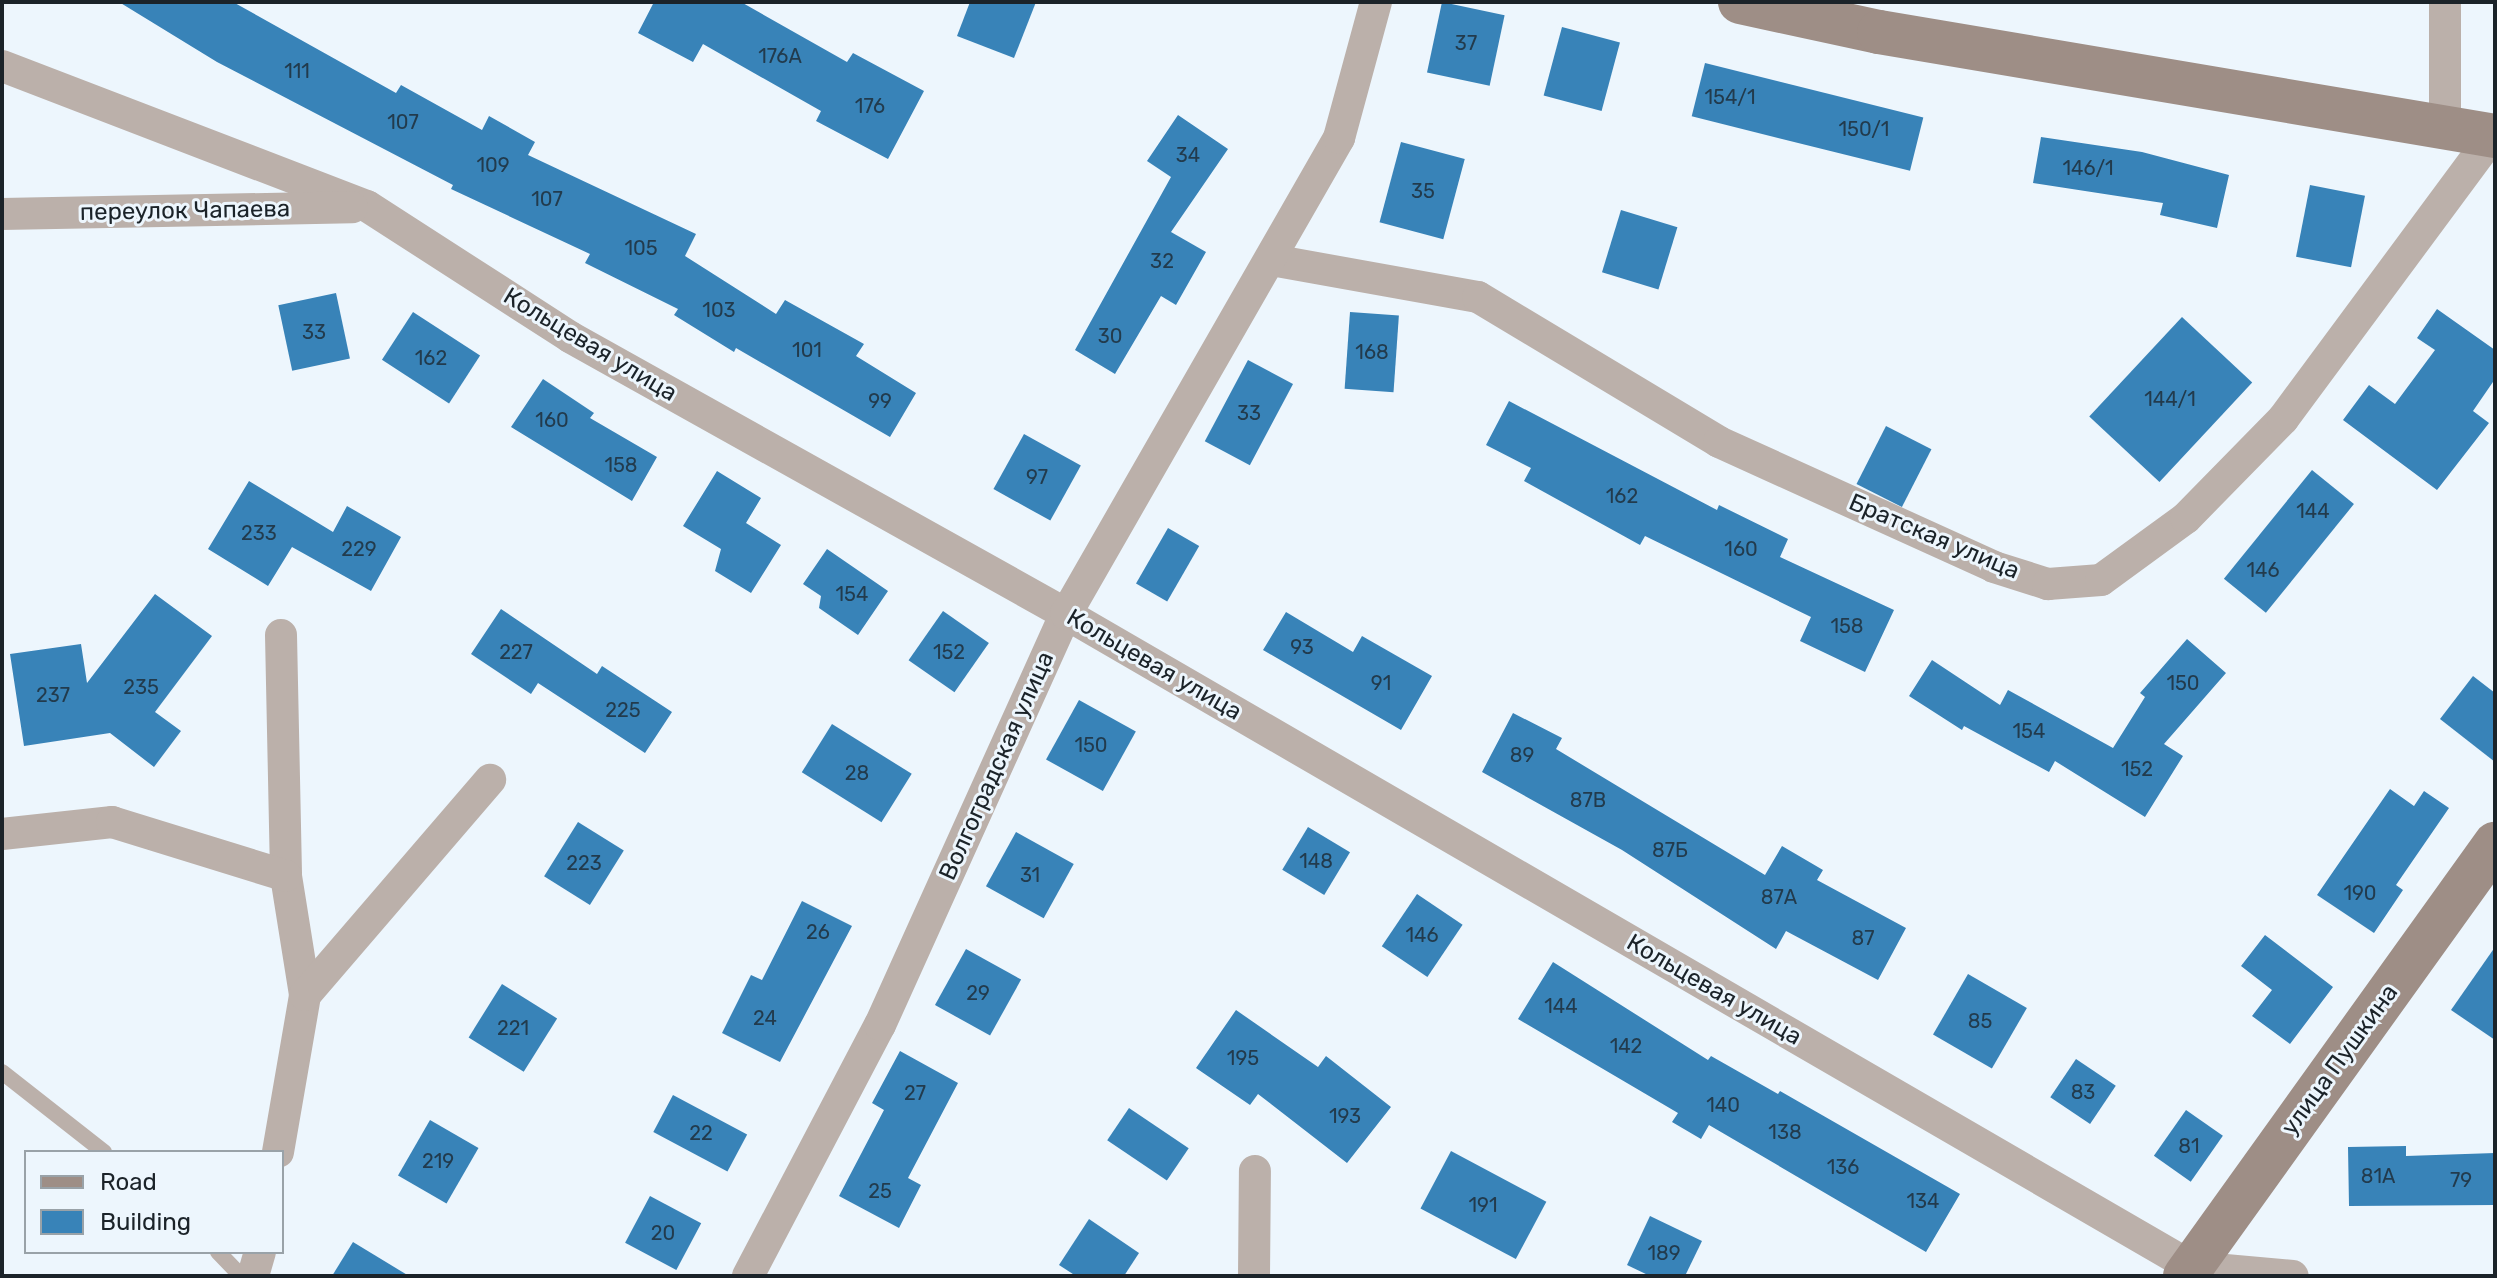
<!DOCTYPE html>
<html>
<head>
<meta charset="utf-8">
<style>
  body { margin:0 }
  #map { position:relative; width:2497px; height:1278px; overflow:hidden; background:#edf6fd; font-family:Rubik,sans-serif }
  div>[style] { position:absolute }
  .building>* { inset:0; background:#3883b8; transform-origin:0 0 }
  .lane>* { height:16px; margin:-8px; padding:0 8px; transform-origin:8px; border-radius:8px; background:#bbb0aa }
  .street>* { height:32px; margin:-16px; padding:0 16px; transform-origin:16px; border-radius:16px; background:#bbb0aa }
  .secondary>* { height:44px; margin:-22px; padding:0 22px; transform-origin:22px; border-radius:22px; background:#9e8e86 }
  span { translate:-50% -50%; white-space:nowrap; text-align:center; line-height:1.15; -webkit-text-stroke:6px #edf6fd; paint-order:stroke }
  .number-label { font-size:20px; color:#223b4d }
  .number-label span { -webkit-text-stroke-width:0 }
  .street-label { font-size:24px; color:#1b2329 }
  .frame { position:absolute; inset:0; border:4px solid #1b2329; pointer-events:none }
  .legend { position:absolute; left:24px; top:1150px; width:260px; height:104px; box-sizing:border-box; background:#edf6fd; border:2px solid #99a2a8; margin:0; padding:10px 14px; list-style:none; font-size:24px; color:#1b2329 }
  .legend li { display:flex; align-items:center; gap:16px; height:40px }
  .legend b { width:40px; border:2px solid #99a2a8 }
</style>
</head>
<body>
<div id="map">
  <div class="building">
    <div style="clip-path:polygon(119px 2px,233px 2px,396px 93px,401px 85px,482px 130px,489px 116px,535px 142px,528px 155px,696px 234px,685px 256px,776px 314px,785px 300px,864px 344px,856px 356px,916px 393px,890px 437px,736px 348px,734px 352px,674px 315px,678px 309px,585px 263px,590px 254px,451px 189px,453px 185px,217px 62px)"></div>
    <div style="clip-path:polygon(654px 2px,741px 2px,847px 62px,853px 53px,924px 91px,888px 159px,816px 121px,821px 111px,703px 44px,693px 62px,638px 33px)"></div>
    <div style="clip-path:polygon(970px 2px,1036px 2px,1014px 58px,957px 36px)"></div>
    <div style="left:1442px;top:2px;width:64px;height:72px;rotate:12deg"></div>
    <div style="left:1562px;top:27px;width:60px;height:71px;rotate:15deg"></div>
    <div style="left:1705px;top:63px;width:225px;height:55px;rotate:14deg"></div>
    <div style="clip-path:polygon(1178px 115px,1228px 149px,1171px 232px,1206px 252px,1176px 305px,1161px 296px,1115px 374px,1075px 350px,1171px 177px,1147px 161px)"></div>
    <div style="clip-path:polygon(2041px 137px,2142px 152px,2229px 175px,2217px 228px,2160px 215px,2163px 203px,2033px 183px)"></div>
    <div style="left:1401px;top:142px;width:66px;height:83px;rotate:15deg"></div>
    <div style="left:2310px;top:185px;width:56px;height:73px;rotate:11deg"></div>
    <div style="left:1621px;top:210px;width:59px;height:65px;rotate:17deg"></div>
    <div style="left:336px;top:293px;width:67px;height:59px;rotate:78deg"></div>
    <div style="clip-path:polygon(2437px 309px,2495px 350px,2495px 379px,2473px 411px,2489px 423px,2437px 490px,2343px 420px,2369px 385px,2395px 404px,2435px 350px,2417px 338px)"></div>
    <div style="left:413px;top:312px;width:80px;height:57px;rotate:33deg"></div>
    <div style="left:1350px;top:312px;width:49px;height:77px;rotate:4deg"></div>
    <div style="left:2182px;top:317px;width:96px;height:136px;rotate:43deg"></div>
    <div style="left:1248px;top:360px;width:51px;height:92px;rotate:28deg"></div>
    <div style="clip-path:polygon(543px 379px,594px 413px,590px 418px,657px 457px,632px 501px,511px 427px)"></div>
    <div style="clip-path:polygon(1509px 401px,1717px 510px,1719px 505px,1788px 539px,1780px 557px,1894px 610px,1865px 672px,1800px 641px,1811px 617px,1645px 536px,1640px 545px,1524px 481px,1531px 468px,1486px 445px)"></div>
    <div style="left:1886px;top:426px;width:51px;height:65px;rotate:27deg"></div>
    <div style="left:1024px;top:434px;width:65px;height:63px;rotate:29deg"></div>
    <div style="left:2312px;top:470px;width:54px;height:140px;rotate:39deg"></div>
    <div style="clip-path:polygon(717px 471px,761px 498px,746px 523px,781px 545px,751px 593px,715px 571px,721px 549px,683px 526px)"></div>
    <div style="clip-path:polygon(249px 481px,333px 532px,347px 506px,401px 537px,371px 591px,292px 547px,268px 586px,208px 549px)"></div>
    <div style="left:1168px;top:528px;width:36px;height:64px;rotate:30deg"></div>
    <div style="clip-path:polygon(827px 549px,888px 591px,858px 635px,819px 608px,821px 596px,803px 584px)"></div>
    <div style="clip-path:polygon(155px 594px,212px 636px,155px 712px,181px 731px,154px 767px,110px 733px,24px 746px,10px 654px,81px 644px,87px 683px)"></div>
    <div style="clip-path:polygon(501px 609px,597px 674px,602px 666px,672px 712px,645px 753px,538px 683px,531px 694px,471px 654px)"></div>
    <div style="left:943px;top:611px;width:56px;height:60px;rotate:35deg"></div>
    <div style="clip-path:polygon(1286px 612px,1353px 652px,1362px 636px,1432px 676px,1401px 730px,1263px 650px)"></div>
    <div style="clip-path:polygon(2187px 639px,2226px 673px,2164px 744px,2183px 756px,2145px 817px,2055px 761px,2049px 772px,1964px 726px,1962px 730px,1909px 696px,1932px 660px,2000px 705px,2008px 690px,2113px 748px,2145px 697px,2140px 693px)"></div>
    <div style="clip-path:polygon(2473px 676px,2495px 693px,2495px 762px,2440px 719px)"></div>
    <div style="left:1079px;top:700px;width:65px;height:68px;rotate:29deg"></div>
    <div style="clip-path:polygon(1513px 713px,1562px 738px,1556px 749px,1765px 875px,1782px 846px,1823px 870px,1817px 880px,1906px 928px,1878px 980px,1786px 931px,1776px 949px,1622px 850px,1482px 772px)"></div>
    <div style="left:832px;top:724px;width:94px;height:57px;rotate:32deg"></div>
    <div style="clip-path:polygon(2390px 789px,2414px 806px,2424px 791px,2449px 808px,2396px 885px,2403px 890px,2374px 933px,2317px 895px)"></div>
    <div style="left:578px;top:822px;width:54px;height:64px;rotate:32deg"></div>
    <div style="left:1308px;top:827px;width:49px;height:50px;rotate:31deg"></div>
    <div style="left:1016px;top:832px;width:66px;height:62px;rotate:29deg"></div>
    <div style="left:1417px;top:894px;width:55px;height:63px;rotate:34deg"></div>
    <div style="clip-path:polygon(802px 901px,852px 926px,780px 1062px,722px 1033px,751px 975px,762px 980px)"></div>
    <div style="clip-path:polygon(2265px 935px,2333px 987px,2290px 1044px,2252px 1016px,2272px 990px,2241px 966px)"></div>
    <div style="clip-path:polygon(2495px 947px,2495px 1040px,2451px 1010px)"></div>
    <div style="left:966px;top:949px;width:63px;height:64px;rotate:29deg"></div>
    <div style="clip-path:polygon(1553px 962px,1708px 1060px,1711px 1056px,1778px 1094px,1780px 1091px,1960px 1194px,1926px 1252px,1709px 1125px,1701px 1139px,1672px 1122px,1678px 1113px,1518px 1019px)"></div>
    <div style="left:1968px;top:974px;width:68px;height:70px;rotate:30deg"></div>
    <div style="left:502px;top:984px;width:65px;height:63px;rotate:32deg"></div>
    <div style="clip-path:polygon(1236px 1010px,1318px 1067px,1326px 1056px,1391px 1107px,1347px 1163px,1258px 1094px,1250px 1105px,1196px 1068px)"></div>
    <div style="clip-path:polygon(900px 1051px,958px 1083px,908px 1178px,921px 1185px,899px 1228px,839px 1196px,884px 1110px,872px 1103px)"></div>
    <div style="left:2076px;top:1059px;width:48px;height:46px;rotate:34deg"></div>
    <div style="left:673px;top:1095px;width:84px;height:42px;rotate:28deg"></div>
    <div style="left:1129px;top:1108px;width:72px;height:39px;rotate:34deg"></div>
    <div style="left:2186px;top:1110px;width:45px;height:56px;rotate:35deg"></div>
    <div style="left:430px;top:1120px;width:56px;height:64px;rotate:30deg"></div>
    <div style="clip-path:polygon(2406px 1146px,2406px 1156px,2495px 1153px,2495px 1205px,2349px 1206px,2348px 1147px)"></div>
    <div style="left:1451px;top:1151px;width:108px;height:65px;rotate:28deg"></div>
    <div style="left:650px;top:1196px;width:58px;height:53px;rotate:28deg"></div>
    <div style="clip-path:polygon(1650px 1216px,1702px 1241px,1685px 1276px,1650px 1276px,1627px 1265px)"></div>
    <div style="clip-path:polygon(1089px 1219px,1139px 1253px,1124px 1276px,1076px 1276px,1059px 1265px)"></div>
    <div style="clip-path:polygon(353px 1242px,409px 1276px,332px 1276px)"></div>
  </div>
  <div class="lane">
    <div style="left:2px;top:1072px;width:130px;rotate:38.1deg"></div>
    <div style="left:218px;top:1252px;width:33px;rotate:46deg"></div>
  </div>
  <div class="street">
    <div style="left:2445px;top:2px;width:122px;rotate:90deg"></div>
    <div style="left:2px;top:66px;width:391px;rotate:21deg"></div>
    <div style="left:367px;top:206px;width:242px;rotate:32.8deg"></div>
    <div style="left:570px;top:337px;width:568px;rotate:29.18deg"></div>
    <div style="left:1066px;top:614px;width:1302px;rotate:30.11deg"></div>
    <div style="left:2192px;top:1267px;width:101px;rotate:5.1deg"></div>
    <div style="left:2px;top:214px;width:350px;rotate:-1.1deg"></div>
    <div style="left:1272px;top:260px;width:209px;rotate:10.2deg"></div>
    <div style="left:1478px;top:297px;width:281px;rotate:31deg"></div>
    <div style="left:1719px;top:442px;width:302px;rotate:24.4deg"></div>
    <div style="left:1994px;top:567px;width:57px;rotate:17.5deg"></div>
    <div style="left:2048px;top:584px;width:53px;rotate:-4.3deg"></div>
    <div style="left:2101px;top:580px;width:105px;rotate:-36.1deg"></div>
    <div style="left:2186px;top:518px;width:139px;rotate:-45.6deg"></div>
    <div style="left:2283px;top:419px;width:353px;rotate:-53.5deg"></div>
    <div style="left:281px;top:635px;width:241px;rotate:88.8deg"></div>
    <div style="left:286px;top:876px;width:121px;rotate:80.9deg"></div>
    <div style="left:2px;top:834px;width:111px;rotate:-6.2deg"></div>
    <div style="left:112px;top:822px;width:182px;rotate:17.2deg"></div>
    <div style="left:278px;top:1152px;width:159px;rotate:-80.2deg"></div>
    <div style="left:305px;top:995px;width:284px;rotate:-49.3deg"></div>
    <div style="left:253px;top:1276px;width:25px;rotate:-74deg"></div>
    <div style="left:748px;top:1276px;width:284px;rotate:-62.3deg"></div>
    <div style="left:880px;top:1025px;width:451px;rotate:-65.7deg"></div>
    <div style="left:1066px;top:614px;width:549px;rotate:-60.16deg"></div>
    <div style="left:1339px;top:138px;width:141px;rotate:-74.8deg"></div>
    <div style="left:1254px;top:1276px;width:105px;rotate:-89.5deg"></div>
  </div>
  <div class="secondary">
    <div style="left:1740px;top:2px;width:142px;rotate:12.2deg"></div>
    <div style="left:1879px;top:32px;width:625px;rotate:9.58deg"></div>
    <div style="left:2185px;top:1276px;width:532px;rotate:-54.34deg"></div>
  </div>
  <div class="number-label">
    <span style="left:1466px;top:43px">37</span>
    <span style="left:780px;top:56px">176А</span>
    <span style="left:297px;top:71px">111</span>
    <span style="left:1730px;top:97px">154/1</span>
    <span style="left:870px;top:106px">176</span>
    <span style="left:403px;top:122px">107</span>
    <span style="left:1864px;top:129px">150/1</span>
    <span style="left:1188px;top:155px">34</span>
    <span style="left:493px;top:165px">109</span>
    <span style="left:2088px;top:168px">146/1</span>
    <span style="left:1423px;top:191px">35</span>
    <span style="left:547px;top:199px">107</span>
    <span style="left:641px;top:248px">105</span>
    <span style="left:1162px;top:261px">32</span>
    <span style="left:719px;top:310px">103</span>
    <span style="left:314px;top:332px">33</span>
    <span style="left:1110px;top:336px">30</span>
    <span style="left:807px;top:350px">101</span>
    <span style="left:1372px;top:352px">168</span>
    <span style="left:431px;top:358px">162</span>
    <span style="left:2170px;top:399px">144/1</span>
    <span style="left:880px;top:401px">99</span>
    <span style="left:1249px;top:413px">33</span>
    <span style="left:552px;top:420px">160</span>
    <span style="left:621px;top:465px">158</span>
    <span style="left:1037px;top:477px">97</span>
    <span style="left:1622px;top:496px">162</span>
    <span style="left:2313px;top:511px">144</span>
    <span style="left:259px;top:533px">233</span>
    <span style="left:359px;top:549px">229</span>
    <span style="left:1741px;top:549px">160</span>
    <span style="left:2263px;top:570px">146</span>
    <span style="left:852px;top:594px">154</span>
    <span style="left:1847px;top:626px">158</span>
    <span style="left:1302px;top:647px">93</span>
    <span style="left:516px;top:652px">227</span>
    <span style="left:949px;top:652px">152</span>
    <span style="left:1381px;top:683px">91</span>
    <span style="left:2183px;top:683px">150</span>
    <span style="left:141px;top:687px">235</span>
    <span style="left:53px;top:695px">237</span>
    <span style="left:623px;top:710px">225</span>
    <span style="left:2029px;top:731px">154</span>
    <span style="left:1091px;top:745px">150</span>
    <span style="left:1522px;top:755px">89</span>
    <span style="left:2137px;top:769px">152</span>
    <span style="left:857px;top:773px">28</span>
    <span style="left:1588px;top:800px">87В</span>
    <span style="left:1670px;top:850px">87Б</span>
    <span style="left:1316px;top:861px">148</span>
    <span style="left:584px;top:863px">223</span>
    <span style="left:1030px;top:875px">31</span>
    <span style="left:2360px;top:893px">190</span>
    <span style="left:1779px;top:897px">87А</span>
    <span style="left:818px;top:932px">26</span>
    <span style="left:1422px;top:935px">146</span>
    <span style="left:1863px;top:938px">87</span>
    <span style="left:978px;top:993px">29</span>
    <span style="left:1561px;top:1006px">144</span>
    <span style="left:765px;top:1018px">24</span>
    <span style="left:1980px;top:1021px">85</span>
    <span style="left:513px;top:1028px">221</span>
    <span style="left:1626px;top:1046px">142</span>
    <span style="left:1243px;top:1058px">195</span>
    <span style="left:2083px;top:1092px">83</span>
    <span style="left:915px;top:1093px">27</span>
    <span style="left:1723px;top:1105px">140</span>
    <span style="left:1345px;top:1116px">193</span>
    <span style="left:1785px;top:1132px">138</span>
    <span style="left:701px;top:1133px">22</span>
    <span style="left:2189px;top:1146px">81</span>
    <span style="left:438px;top:1161px">219</span>
    <span style="left:1843px;top:1167px">136</span>
    <span style="left:2378px;top:1176px">81А</span>
    <span style="left:2461px;top:1180px">79</span>
    <span style="left:880px;top:1191px">25</span>
    <span style="left:1923px;top:1201px">134</span>
    <span style="left:1483px;top:1205px">191</span>
    <span style="left:663px;top:1233px">20</span>
    <span style="left:1664px;top:1253px">189</span>
  </div>
  <div class="street-label">
    <span style="left:185px;top:211px;rotate:-1deg">переулок Чапаева</span>
    <span style="left:590px;top:345px;rotate:31deg">Кольцевая улица</span>
    <span style="left:1934px;top:537px;rotate:23deg">Братская улица</span>
    <span style="left:1154px;top:665px;rotate:30deg">Кольцевая улица</span>
    <span style="left:997px;top:766px;rotate:-66deg">Волгоградская улица</span>
    <span style="left:1714px;top:990px;rotate:30deg">Кольцевая улица</span>
    <span style="left:2340px;top:1060px;rotate:-54deg">улица Пушкина</span>
  </div>
  <div class="frame"></div>
  <ul class="legend">
  <li><b style="height:10px;background:#9e8e86"></b>Road</li>
  <li><b style="height:22px;background:#3883b8"></b>Building</li>
  </ul>
</div>
</body>
</html>
